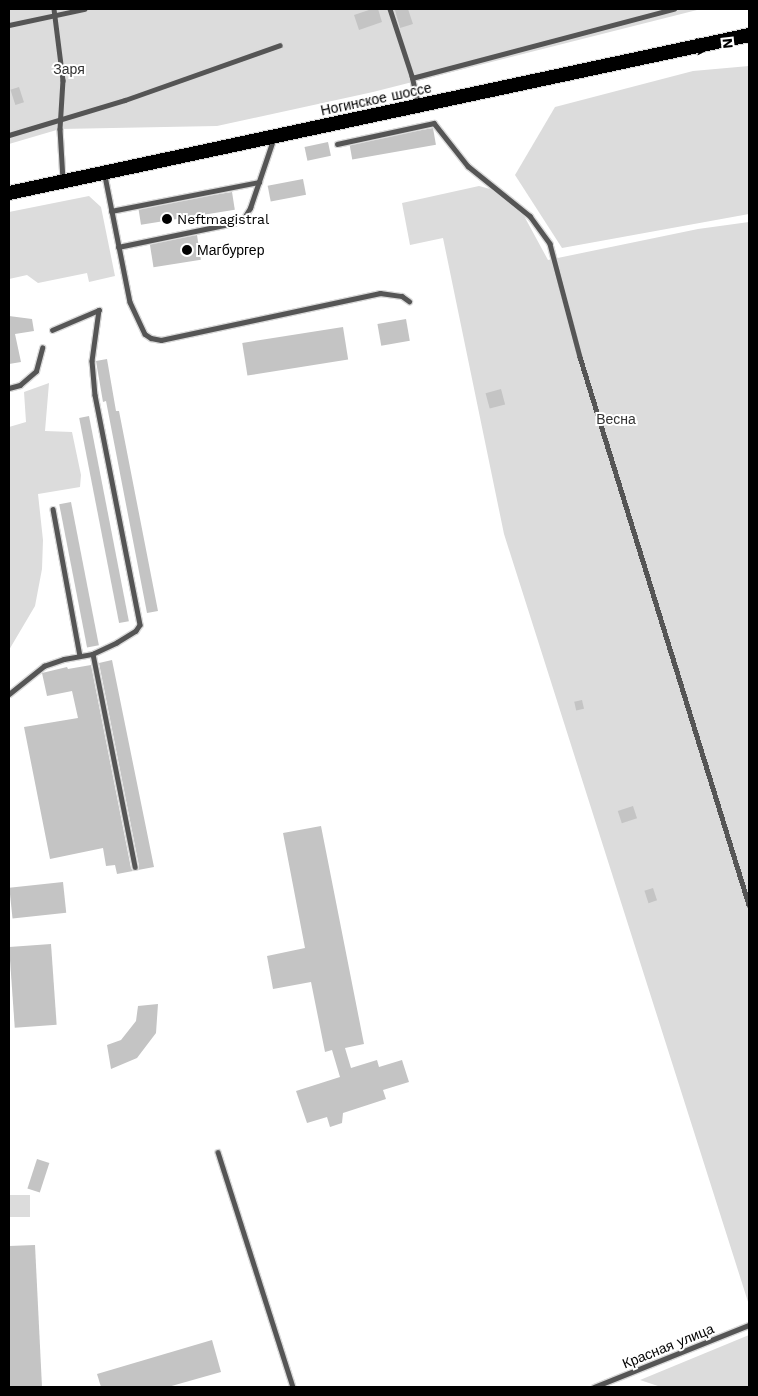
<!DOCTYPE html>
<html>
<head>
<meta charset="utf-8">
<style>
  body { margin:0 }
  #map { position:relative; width:758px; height:1396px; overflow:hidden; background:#fff; font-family:"Work Sans",sans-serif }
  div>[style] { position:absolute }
  .green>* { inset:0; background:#dcdcdc; transform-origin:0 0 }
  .building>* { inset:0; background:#c4c4c4; transform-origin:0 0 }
  .roads { filter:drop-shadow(1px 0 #dbdbdb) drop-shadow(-1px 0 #dbdbdb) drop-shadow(0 1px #dbdbdb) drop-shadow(0 -1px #dbdbdb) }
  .service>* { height:4.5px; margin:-2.25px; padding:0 2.25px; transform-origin:2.25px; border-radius:2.25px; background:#555 }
  .trunk>* { height:14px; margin:-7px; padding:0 7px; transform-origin:7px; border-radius:7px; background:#000 }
  .dots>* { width:14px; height:14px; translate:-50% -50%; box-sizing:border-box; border:2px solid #fff; border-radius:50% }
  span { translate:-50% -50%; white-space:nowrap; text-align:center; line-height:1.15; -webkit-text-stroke:4px #fff; paint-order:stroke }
  .park-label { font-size:14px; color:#333 }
  .street-label { font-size:14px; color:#000 }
  .poi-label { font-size:14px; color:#000 }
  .left { translate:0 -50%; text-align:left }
  .frame { position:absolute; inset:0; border:10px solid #000; pointer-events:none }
  .north { position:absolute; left:688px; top:20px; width:50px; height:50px; -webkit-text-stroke:4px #fff; paint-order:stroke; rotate:84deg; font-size:14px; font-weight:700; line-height:20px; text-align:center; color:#000 }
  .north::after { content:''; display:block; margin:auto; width:18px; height:22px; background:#000; clip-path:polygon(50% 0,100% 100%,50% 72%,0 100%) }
</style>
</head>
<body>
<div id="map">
  <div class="green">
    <div style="clip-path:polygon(9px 9px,701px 9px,373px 92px,217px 126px,60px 129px,9px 144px)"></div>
    <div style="clip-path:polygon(749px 66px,749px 214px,562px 248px,515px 175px,555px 107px,693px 71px)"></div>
    <div style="clip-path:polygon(479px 186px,494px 190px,523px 214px,548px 260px,698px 229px,749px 222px,749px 1305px,504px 534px,443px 238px,410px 245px,402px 203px)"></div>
    <div style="clip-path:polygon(89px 196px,101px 207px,115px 276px,89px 282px,87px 273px,38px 283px,27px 275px,9px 279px,9px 212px)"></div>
    <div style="clip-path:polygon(49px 383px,45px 431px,72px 432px,81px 475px,80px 487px,38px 494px,43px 540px,42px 569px,35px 606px,9px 650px,9px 427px,26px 422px,24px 392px)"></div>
    <div style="left:30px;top:1195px;width:22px;height:21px;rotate:90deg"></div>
    <div style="clip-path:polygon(749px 1335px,749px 1387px,661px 1387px,640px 1380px)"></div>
  </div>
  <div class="building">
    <div style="clip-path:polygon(372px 9px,378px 9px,382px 22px,359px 30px,354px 15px)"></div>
    <div style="clip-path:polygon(399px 9px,408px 9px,413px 24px,400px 28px,395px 10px)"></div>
    <div style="left:19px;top:87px;width:16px;height:9px;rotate:72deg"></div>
    <div style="left:433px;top:128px;width:17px;height:85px;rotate:80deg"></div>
    <div style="left:328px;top:142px;width:14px;height:24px;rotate:78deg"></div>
    <div style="left:303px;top:179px;width:16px;height:36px;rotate:79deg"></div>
    <div style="left:232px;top:192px;width:18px;height:95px;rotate:81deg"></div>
    <div style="left:197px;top:235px;width:25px;height:48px;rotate:81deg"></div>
    <div style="clip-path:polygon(9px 316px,32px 319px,34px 331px,15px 334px,21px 362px,9px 364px)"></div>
    <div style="left:406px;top:319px;width:22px;height:29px;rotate:80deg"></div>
    <div style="left:343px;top:327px;width:33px;height:102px;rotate:81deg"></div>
    <div style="clip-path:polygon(107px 359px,116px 411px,119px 411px,158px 611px,147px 613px,106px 401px,103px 402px,97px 367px,96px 361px)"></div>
    <div style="left:501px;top:389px;width:16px;height:16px;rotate:75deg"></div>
    <div style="left:89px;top:416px;width:209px;height:10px;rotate:79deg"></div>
    <div style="left:71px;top:502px;width:146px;height:12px;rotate:79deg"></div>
    <div style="clip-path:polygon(112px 660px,154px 867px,138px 870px,139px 866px,99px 663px)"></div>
    <div style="clip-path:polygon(91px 665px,131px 868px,133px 871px,117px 874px,115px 865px,106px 866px,103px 848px,50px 859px,24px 727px,78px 718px,72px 691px,47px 696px,42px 673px,67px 667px,68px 669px)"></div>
    <div style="left:582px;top:700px;width:9px;height:8px;rotate:77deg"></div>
    <div style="left:633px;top:806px;width:13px;height:16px;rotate:72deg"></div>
    <div style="clip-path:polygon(321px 826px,364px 1044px,345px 1048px,351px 1068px,377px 1060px,379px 1067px,402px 1060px,409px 1082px,383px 1090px,386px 1099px,343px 1113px,342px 1123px,330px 1127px,327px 1117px,307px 1123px,296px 1091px,340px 1077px,332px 1050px,325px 1052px,311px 982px,273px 989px,267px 956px,305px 948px,283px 833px)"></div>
    <div style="left:63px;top:882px;width:31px;height:54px;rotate:84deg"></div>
    <div style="left:653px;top:888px;width:13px;height:9px;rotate:72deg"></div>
    <div style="left:51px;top:944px;width:81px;height:42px;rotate:86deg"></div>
    <div style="clip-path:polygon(158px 1004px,156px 1033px,137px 1058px,111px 1069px,107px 1045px,121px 1040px,136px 1021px,138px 1006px)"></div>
    <div style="left:37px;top:1159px;width:13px;height:31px;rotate:18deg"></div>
    <div style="clip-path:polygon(35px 1245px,42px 1387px,9px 1387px,9px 1246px)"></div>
    <div style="clip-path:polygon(212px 1340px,221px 1372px,168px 1387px,101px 1387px,97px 1374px)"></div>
  </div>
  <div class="roads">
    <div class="service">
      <div style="left:54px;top:9px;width:72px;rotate:82.8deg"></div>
      <div style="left:63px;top:80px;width:49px;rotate:93.5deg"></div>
      <div style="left:60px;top:129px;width:50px;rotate:86.6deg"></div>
      <div style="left:390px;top:9px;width:71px;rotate:71.8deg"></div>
      <div style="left:412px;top:76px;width:28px;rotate:77deg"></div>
      <div style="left:9px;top:25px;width:77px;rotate:-12deg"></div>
      <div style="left:412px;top:78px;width:271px;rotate:-14.8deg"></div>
      <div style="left:9px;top:135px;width:121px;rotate:-16.8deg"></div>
      <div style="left:125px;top:100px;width:164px;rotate:-19.5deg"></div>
      <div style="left:337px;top:144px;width:99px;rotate:-12.2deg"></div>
      <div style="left:434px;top:123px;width:55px;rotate:51.7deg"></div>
      <div style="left:468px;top:166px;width:80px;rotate:38.9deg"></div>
      <div style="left:530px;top:216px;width:34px;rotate:54deg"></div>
      <div style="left:550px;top:244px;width:117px;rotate:75.1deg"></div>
      <div style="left:580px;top:357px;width:573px;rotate:72.86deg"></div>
      <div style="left:105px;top:176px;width:128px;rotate:78.8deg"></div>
      <div style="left:130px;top:302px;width:35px;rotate:65deg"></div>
      <div style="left:145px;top:334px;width:7px;rotate:34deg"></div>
      <div style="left:151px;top:338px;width:10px;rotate:11deg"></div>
      <div style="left:161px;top:340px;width:224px;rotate:-12.1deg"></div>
      <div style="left:380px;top:293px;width:22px;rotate:8deg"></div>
      <div style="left:402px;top:296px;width:9px;rotate:36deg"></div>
      <div style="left:111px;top:211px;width:151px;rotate:-11.1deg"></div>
      <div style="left:118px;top:247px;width:118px;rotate:-11.7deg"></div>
      <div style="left:234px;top:223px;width:11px;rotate:-27deg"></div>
      <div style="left:244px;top:218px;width:12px;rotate:-59deg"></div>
      <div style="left:250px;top:208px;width:72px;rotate:-71.3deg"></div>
      <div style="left:52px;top:330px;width:51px;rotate:-23.1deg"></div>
      <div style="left:99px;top:310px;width:51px;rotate:97.8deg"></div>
      <div style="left:92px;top:361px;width:34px;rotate:85deg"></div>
      <div style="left:95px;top:395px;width:234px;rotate:78.9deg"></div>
      <div style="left:140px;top:625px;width:7px;rotate:124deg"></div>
      <div style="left:136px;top:631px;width:22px;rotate:148deg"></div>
      <div style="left:117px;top:643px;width:26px;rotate:155deg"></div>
      <div style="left:9px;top:388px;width:11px;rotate:-15deg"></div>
      <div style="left:20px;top:385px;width:21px;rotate:-41deg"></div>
      <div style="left:36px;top:371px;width:24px;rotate:-75deg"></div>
      <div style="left:53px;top:509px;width:149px;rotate:79.6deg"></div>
      <div style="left:9px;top:694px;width:45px;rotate:-38.7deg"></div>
      <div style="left:44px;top:666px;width:21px;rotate:-19deg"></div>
      <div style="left:64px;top:659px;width:29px;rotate:-10deg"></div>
      <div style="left:93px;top:654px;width:217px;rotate:78.8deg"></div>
      <div style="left:218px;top:1152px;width:247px;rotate:72.3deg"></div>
      <div style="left:594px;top:1387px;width:167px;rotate:-21.8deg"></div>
    </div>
    <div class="trunk">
      <div style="left:9px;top:193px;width:757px;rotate:-12.05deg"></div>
    </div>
  </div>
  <div class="dots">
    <div style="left:167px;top:219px;background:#000"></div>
    <div style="left:187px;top:250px;background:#000"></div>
  </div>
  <div class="park-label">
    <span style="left:69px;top:69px">Заря</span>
    <span style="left:616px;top:419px">Весна</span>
  </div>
  <div class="street-label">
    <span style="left:376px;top:99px;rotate:-12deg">Ногинское шоссе</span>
    <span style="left:668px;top:1346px;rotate:-22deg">Красная улица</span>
  </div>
  <div class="poi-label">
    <span class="left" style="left:177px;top:219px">Neftmagistral</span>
    <span class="left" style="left:197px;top:250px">Магбургер</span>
  </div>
  <div class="frame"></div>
  <div class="north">N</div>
</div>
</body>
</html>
